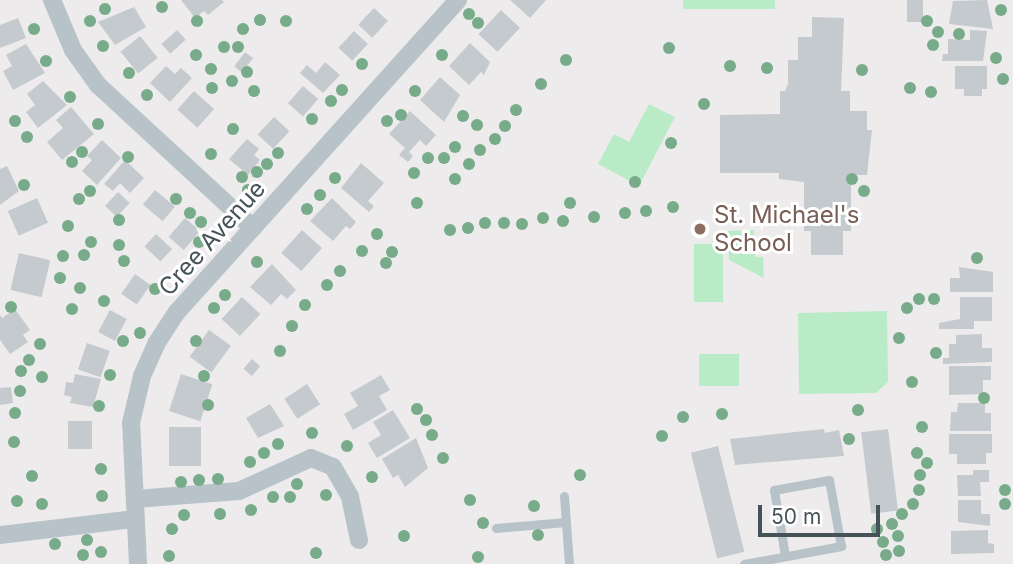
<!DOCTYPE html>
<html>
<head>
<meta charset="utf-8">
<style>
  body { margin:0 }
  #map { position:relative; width:1013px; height:564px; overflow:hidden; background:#eeebec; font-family:Inter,sans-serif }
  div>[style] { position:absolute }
  .green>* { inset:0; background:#b9ecc6; transform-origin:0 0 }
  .building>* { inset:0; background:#c5cacf; transform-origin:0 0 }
  .service>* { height:9px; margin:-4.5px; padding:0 4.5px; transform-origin:4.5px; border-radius:4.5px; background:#b7c3c8 }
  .minor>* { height:18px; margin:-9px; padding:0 9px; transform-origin:9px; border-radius:9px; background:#b7c3c8 }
  .trees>* { width:12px; height:12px; margin:-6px; border-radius:50%; background:#78ab8a }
  .dots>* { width:19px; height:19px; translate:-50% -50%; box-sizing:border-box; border:4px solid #fff; border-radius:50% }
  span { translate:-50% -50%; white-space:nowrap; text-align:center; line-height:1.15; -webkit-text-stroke:6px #fff; paint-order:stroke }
  .education-label { font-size:24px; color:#785e54 }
  .left { translate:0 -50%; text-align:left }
  .street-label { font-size:24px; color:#455258 }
  .scale { position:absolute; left:758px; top:505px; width:122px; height:32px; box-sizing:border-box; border:4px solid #455258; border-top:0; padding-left:9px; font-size:21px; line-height:24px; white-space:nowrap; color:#455258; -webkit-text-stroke:5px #fff; paint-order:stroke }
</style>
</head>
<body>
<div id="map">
  <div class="green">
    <div style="left:683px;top:0;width:92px;height:9px"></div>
    <div style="clip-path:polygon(649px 104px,675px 117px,639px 186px,598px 164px,614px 134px,629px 142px)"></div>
    <div style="clip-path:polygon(754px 230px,755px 257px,763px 257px,764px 278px,729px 260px,728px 231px)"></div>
    <div style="left:694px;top:244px;width:29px;height:58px"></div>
    <div style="clip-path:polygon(887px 311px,888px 382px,876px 393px,799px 394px,798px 313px)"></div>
    <div style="left:699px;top:354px;width:40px;height:32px"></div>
  </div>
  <div class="building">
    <div style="clip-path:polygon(181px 0,222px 0,224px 2px,208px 15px,204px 11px,195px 18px)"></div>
    <div style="clip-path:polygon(510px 0,546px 0,530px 18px)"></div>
    <div style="left:907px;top:0;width:16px;height:22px"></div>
    <div style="clip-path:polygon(987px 0,993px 29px,949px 24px,953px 1px)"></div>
    <div style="clip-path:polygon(134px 7px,146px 27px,115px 45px,98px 22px)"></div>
    <div style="left:374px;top:8px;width:19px;height:23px;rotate:43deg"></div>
    <div style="left:501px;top:10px;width:26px;height:33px;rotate:43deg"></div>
    <div style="clip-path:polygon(812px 17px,844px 18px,841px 91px,850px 91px,850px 111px,867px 111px,867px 130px,872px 130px,867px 175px,851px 175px,851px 231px,843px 231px,843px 255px,811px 255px,811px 231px,804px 231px,804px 182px,779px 179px,779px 173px,720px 173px,720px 115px,780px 114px,780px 91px,785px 91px,788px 84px,788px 60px,798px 60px,798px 37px,812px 37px)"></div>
    <div style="clip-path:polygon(18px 18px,26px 38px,0 48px,0 25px)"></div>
    <div style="left:177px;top:30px;width:13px;height:21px;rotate:48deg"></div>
    <div style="clip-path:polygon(970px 30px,987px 31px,983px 61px,942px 61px,943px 54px,948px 54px,948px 39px,970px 40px)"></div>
    <div style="left:354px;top:31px;width:19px;height:23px;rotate:43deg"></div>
    <div style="left:140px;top:36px;width:28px;height:25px;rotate:51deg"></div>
    <div style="clip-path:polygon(470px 43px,490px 62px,484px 75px,481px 72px,469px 85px,449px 66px)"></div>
    <div style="clip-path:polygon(26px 44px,45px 73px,13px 90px,3px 71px,12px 66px,6px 55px)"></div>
    <div style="left:245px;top:52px;width:10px;height:18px;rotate:37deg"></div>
    <div style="clip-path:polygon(325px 62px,340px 75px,323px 93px,300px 73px,307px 65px,316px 73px)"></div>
    <div style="clip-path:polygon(166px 66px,175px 74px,181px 68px,192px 78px,170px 102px,150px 83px)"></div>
    <div style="clip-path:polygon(955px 66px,987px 66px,987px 89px,982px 89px,982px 96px,964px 96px,964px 89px,955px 89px)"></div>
    <div style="clip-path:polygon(440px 77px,460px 95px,444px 122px,420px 100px)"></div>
    <div style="clip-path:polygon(43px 81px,67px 105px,38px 128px,26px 112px,35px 105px,27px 94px)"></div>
    <div style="left:303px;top:86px;width:20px;height:23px;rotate:41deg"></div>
    <div style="left:194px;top:91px;width:27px;height:25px;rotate:42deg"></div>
    <div style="clip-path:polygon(71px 107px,94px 134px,62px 160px,47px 142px,63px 128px,56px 120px)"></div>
    <div style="clip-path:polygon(410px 111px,436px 135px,426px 146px,420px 140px,409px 152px,413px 156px,408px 162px,399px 155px,405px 148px,389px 134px)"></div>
    <div style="left:274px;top:117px;width:21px;height:24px;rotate:43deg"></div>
    <div style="clip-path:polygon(247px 139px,259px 149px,254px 155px,260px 160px,248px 175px,229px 159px)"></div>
    <div style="clip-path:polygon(102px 140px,121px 158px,97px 185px,82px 171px,92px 160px,87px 156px)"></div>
    <div style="clip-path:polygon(125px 160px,144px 178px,130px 193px,120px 183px,113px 191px,104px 184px)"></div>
    <div style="clip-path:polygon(361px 163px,384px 183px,368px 201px,374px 206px,369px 212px,341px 188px)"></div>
    <div style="clip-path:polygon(7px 166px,19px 191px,0 205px,0 169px)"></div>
    <div style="left:155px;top:190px;width:26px;height:19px;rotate:40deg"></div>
    <div style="left:118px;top:192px;width:16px;height:19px;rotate:43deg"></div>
    <div style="left:37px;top:198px;width:27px;height:32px;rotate:66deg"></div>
    <div style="clip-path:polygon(332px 198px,356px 222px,350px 229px,346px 226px,333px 241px,310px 221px)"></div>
    <div style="left:185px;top:218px;width:20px;height:25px;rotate:41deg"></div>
    <div style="left:302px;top:230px;width:27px;height:31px;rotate:42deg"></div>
    <div style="left:156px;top:234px;width:22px;height:17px;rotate:43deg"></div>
    <div style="left:19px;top:253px;width:32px;height:38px;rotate:13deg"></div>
    <div style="clip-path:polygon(272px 264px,296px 290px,287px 299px,281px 294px,271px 305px,250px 287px)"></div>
    <div style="clip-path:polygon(959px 267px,993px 272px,993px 292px,950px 292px,950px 278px,960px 278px)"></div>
    <div style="left:135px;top:274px;width:19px;height:24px;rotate:35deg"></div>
    <div style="left:242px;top:297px;width:25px;height:30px;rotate:43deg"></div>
    <div style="clip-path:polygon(960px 297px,992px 297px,992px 321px,974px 321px,974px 329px,939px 329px,939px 323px,960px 319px)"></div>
    <div style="clip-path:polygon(15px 309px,30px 330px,23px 335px,28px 342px,10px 354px,0 340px,0 315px,2px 318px)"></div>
    <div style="left:110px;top:310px;width:19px;height:25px;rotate:28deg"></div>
    <div style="left:209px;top:330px;width:27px;height:33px;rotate:36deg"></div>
    <div style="clip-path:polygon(982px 334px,982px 348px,992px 348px,992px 362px,943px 364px,943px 358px,949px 358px,949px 344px,956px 344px,956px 335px)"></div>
    <div style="left:87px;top:343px;width:24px;height:28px;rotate:19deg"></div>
    <div style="left:252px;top:359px;width:11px;height:13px;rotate:41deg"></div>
    <div style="clip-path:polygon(949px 366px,991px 366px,991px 380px,983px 380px,983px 394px,949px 395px)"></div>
    <div style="clip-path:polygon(75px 374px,101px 379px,93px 407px,70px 403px,72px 397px,64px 395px,66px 382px,73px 383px)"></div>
    <div style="left:181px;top:374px;width:33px;height:39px;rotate:18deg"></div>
    <div style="clip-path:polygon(381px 375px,390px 390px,379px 396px,387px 410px,353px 430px,344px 414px,358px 406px,350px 393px)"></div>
    <div style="left:307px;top:384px;width:24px;height:27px;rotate:57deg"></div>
    <div style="clip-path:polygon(11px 387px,13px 403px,0 405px,0 388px)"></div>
    <div style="clip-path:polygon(958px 403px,985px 403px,985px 413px,991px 413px,991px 431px,950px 431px,951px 412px,957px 412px)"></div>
    <div style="clip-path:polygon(270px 404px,284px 426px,258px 438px,246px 418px)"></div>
    <div style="clip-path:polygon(393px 410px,410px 438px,377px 458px,368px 443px,381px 435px,373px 422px)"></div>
    <div style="left:68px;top:421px;width:24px;height:28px"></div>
    <div style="left:169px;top:427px;width:32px;height:39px"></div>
    <div style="clip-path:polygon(824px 429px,825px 433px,839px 430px,844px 456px,735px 465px,730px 439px)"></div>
    <div style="left:888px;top:429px;width:82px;height:27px;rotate:83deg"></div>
    <div style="clip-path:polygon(949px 434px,992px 434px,992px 453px,986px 453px,986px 464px,957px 464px,957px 454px,949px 454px)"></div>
    <div style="clip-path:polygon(416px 438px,428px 468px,405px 487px,398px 475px,393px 478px,382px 459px)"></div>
    <div style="left:718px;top:446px;width:109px;height:28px;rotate:76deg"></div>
    <div style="clip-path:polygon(973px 470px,989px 470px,989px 482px,980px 482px,981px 496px,958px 496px,957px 475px,973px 475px)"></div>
    <div style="clip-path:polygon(958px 500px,981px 500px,981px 514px,990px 514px,990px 526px,958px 522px)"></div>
    <div style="clip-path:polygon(988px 530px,988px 543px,994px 544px,994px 553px,951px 554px,951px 531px)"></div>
  </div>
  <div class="service">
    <div style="left:564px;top:496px;width:68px;rotate:85.8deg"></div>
    <div style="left:496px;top:528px;width:70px;rotate:-4.9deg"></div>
    <div style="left:744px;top:564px;width:99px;rotate:-10.5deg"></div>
    <div style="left:841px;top:546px;width:67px;rotate:-100.3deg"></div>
    <div style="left:829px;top:480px;width:56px;rotate:169.7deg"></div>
    <div style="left:774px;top:490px;width:67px;rotate:80.5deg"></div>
  </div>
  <div class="minor">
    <div style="left:52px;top:0;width:54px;rotate:67.2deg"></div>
    <div style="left:73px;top:50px;width:43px;rotate:54.5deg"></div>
    <div style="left:98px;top:85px;width:211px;rotate:42.7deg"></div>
    <div style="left:135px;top:499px;width:104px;rotate:-4.4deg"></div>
    <div style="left:239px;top:491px;width:79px;rotate:-24.6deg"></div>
    <div style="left:311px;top:458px;width:24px;rotate:22deg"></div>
    <div style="left:333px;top:467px;width:34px;rotate:60deg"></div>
    <div style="left:350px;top:497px;width:44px;rotate:78.2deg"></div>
    <div style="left:0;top:535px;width:136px;rotate:-6.8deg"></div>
    <div style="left:138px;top:564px;width:141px;rotate:-92.8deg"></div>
    <div style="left:131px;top:423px;width:48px;rotate:-76.8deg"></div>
    <div style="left:142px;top:376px;width:35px;rotate:-66deg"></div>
    <div style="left:156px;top:344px;width:38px;rotate:-57deg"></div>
    <div style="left:177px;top:312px;width:420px;rotate:-48deg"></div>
  </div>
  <div class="trees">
    <div style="left:162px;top:7px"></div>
    <div style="left:105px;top:9px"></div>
    <div style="left:1001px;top:10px"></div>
    <div style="left:469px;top:14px"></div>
    <div style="left:260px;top:20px"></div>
    <div style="left:90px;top:21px"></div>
    <div style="left:197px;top:21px"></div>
    <div style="left:286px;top:21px"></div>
    <div style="left:927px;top:21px"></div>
    <div style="left:478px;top:23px"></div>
    <div style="left:34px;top:29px"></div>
    <div style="left:243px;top:29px"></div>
    <div style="left:938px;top:32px"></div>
    <div style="left:959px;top:34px"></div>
    <div style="left:933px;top:45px"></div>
    <div style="left:103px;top:46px"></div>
    <div style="left:224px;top:47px"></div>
    <div style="left:238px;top:47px"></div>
    <div style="left:669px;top:48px"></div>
    <div style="left:196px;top:55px"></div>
    <div style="left:442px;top:55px"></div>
    <div style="left:996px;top:58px"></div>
    <div style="left:566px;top:60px"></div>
    <div style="left:46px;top:61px"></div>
    <div style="left:362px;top:64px"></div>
    <div style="left:730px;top:66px"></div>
    <div style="left:767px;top:68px"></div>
    <div style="left:211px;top:69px"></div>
    <div style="left:862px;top:70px"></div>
    <div style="left:247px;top:72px"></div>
    <div style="left:129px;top:73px"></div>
    <div style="left:1003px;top:79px"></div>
    <div style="left:232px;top:81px"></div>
    <div style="left:541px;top:84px"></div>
    <div style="left:212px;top:88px"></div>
    <div style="left:910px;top:88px"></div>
    <div style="left:342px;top:90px"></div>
    <div style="left:254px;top:91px"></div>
    <div style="left:415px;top:91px"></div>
    <div style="left:931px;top:92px"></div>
    <div style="left:147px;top:95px"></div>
    <div style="left:70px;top:97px"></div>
    <div style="left:331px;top:101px"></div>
    <div style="left:704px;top:104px"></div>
    <div style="left:516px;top:110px"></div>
    <div style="left:401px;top:115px"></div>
    <div style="left:463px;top:116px"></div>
    <div style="left:312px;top:119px"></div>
    <div style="left:15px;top:121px"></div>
    <div style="left:387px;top:121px"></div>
    <div style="left:98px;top:124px"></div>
    <div style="left:477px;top:125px"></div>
    <div style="left:505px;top:126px"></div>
    <div style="left:233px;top:129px"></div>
    <div style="left:27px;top:137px"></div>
    <div style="left:495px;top:139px"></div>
    <div style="left:671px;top:143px"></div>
    <div style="left:455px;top:147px"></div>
    <div style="left:480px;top:150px"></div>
    <div style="left:82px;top:152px"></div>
    <div style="left:278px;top:153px"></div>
    <div style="left:211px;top:154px"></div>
    <div style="left:128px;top:157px"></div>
    <div style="left:428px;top:158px"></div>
    <div style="left:444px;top:158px"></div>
    <div style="left:72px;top:162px"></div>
    <div style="left:267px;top:164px"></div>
    <div style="left:469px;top:164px"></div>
    <div style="left:257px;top:172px"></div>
    <div style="left:414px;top:173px"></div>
    <div style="left:242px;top:177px"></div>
    <div style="left:335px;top:178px"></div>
    <div style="left:455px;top:179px"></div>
    <div style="left:852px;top:179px"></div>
    <div style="left:635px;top:182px"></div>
    <div style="left:24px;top:185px"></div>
    <div style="left:248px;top:190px"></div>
    <div style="left:90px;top:191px"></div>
    <div style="left:864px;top:191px"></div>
    <div style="left:320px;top:195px"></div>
    <div style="left:79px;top:199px"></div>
    <div style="left:176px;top:199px"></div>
    <div style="left:417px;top:203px"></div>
    <div style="left:570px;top:203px"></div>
    <div style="left:673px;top:207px"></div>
    <div style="left:307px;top:209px"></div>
    <div style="left:646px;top:211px"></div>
    <div style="left:190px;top:213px"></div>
    <div style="left:625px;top:213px"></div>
    <div style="left:594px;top:217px"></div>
    <div style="left:543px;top:218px"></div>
    <div style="left:119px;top:220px"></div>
    <div style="left:563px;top:221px"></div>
    <div style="left:201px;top:222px"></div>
    <div style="left:485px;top:223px"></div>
    <div style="left:504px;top:223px"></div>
    <div style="left:522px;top:224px"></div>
    <div style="left:68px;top:226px"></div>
    <div style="left:468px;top:228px"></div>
    <div style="left:450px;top:230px"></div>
    <div style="left:377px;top:234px"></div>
    <div style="left:91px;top:242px"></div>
    <div style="left:199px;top:242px"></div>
    <div style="left:119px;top:245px"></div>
    <div style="left:362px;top:251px"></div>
    <div style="left:392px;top:252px"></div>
    <div style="left:84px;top:255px"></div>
    <div style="left:63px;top:256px"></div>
    <div style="left:977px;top:258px"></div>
    <div style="left:124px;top:261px"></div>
    <div style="left:257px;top:262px"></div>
    <div style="left:386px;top:263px"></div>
    <div style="left:340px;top:271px"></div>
    <div style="left:60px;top:278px"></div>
    <div style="left:327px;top:285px"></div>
    <div style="left:80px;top:288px"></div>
    <div style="left:155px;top:289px"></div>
    <div style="left:225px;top:295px"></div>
    <div style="left:919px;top:299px"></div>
    <div style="left:934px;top:299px"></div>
    <div style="left:104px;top:301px"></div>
    <div style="left:305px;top:305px"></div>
    <div style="left:11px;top:307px"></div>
    <div style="left:214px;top:308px"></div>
    <div style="left:907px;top:308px"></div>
    <div style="left:72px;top:309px"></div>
    <div style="left:292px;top:326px"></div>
    <div style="left:140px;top:333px"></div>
    <div style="left:899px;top:338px"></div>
    <div style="left:123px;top:341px"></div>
    <div style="left:196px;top:341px"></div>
    <div style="left:40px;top:344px"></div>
    <div style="left:280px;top:351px"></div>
    <div style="left:936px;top:353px"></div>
    <div style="left:29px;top:360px"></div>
    <div style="left:21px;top:371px"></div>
    <div style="left:110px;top:375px"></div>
    <div style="left:204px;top:376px"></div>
    <div style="left:42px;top:377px"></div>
    <div style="left:912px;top:382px"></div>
    <div style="left:20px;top:391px"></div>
    <div style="left:984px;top:398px"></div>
    <div style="left:208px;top:405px"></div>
    <div style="left:99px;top:406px"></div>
    <div style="left:417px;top:409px"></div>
    <div style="left:858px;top:410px"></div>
    <div style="left:15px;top:413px"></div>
    <div style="left:722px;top:414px"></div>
    <div style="left:683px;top:417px"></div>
    <div style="left:426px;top:420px"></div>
    <div style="left:922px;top:427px"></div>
    <div style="left:312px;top:433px"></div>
    <div style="left:432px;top:435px"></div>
    <div style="left:662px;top:436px"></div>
    <div style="left:849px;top:439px"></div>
    <div style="left:14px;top:442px"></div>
    <div style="left:278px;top:444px"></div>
    <div style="left:347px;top:446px"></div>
    <div style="left:264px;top:453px"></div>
    <div style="left:917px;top:453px"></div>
    <div style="left:443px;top:458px"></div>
    <div style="left:250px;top:462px"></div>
    <div style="left:927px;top:463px"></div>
    <div style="left:101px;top:469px"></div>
    <div style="left:580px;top:475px"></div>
    <div style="left:920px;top:475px"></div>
    <div style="left:32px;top:476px"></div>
    <div style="left:372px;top:477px"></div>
    <div style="left:218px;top:479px"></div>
    <div style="left:199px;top:480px"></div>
    <div style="left:181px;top:482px"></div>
    <div style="left:297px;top:484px"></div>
    <div style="left:919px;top:490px"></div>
    <div style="left:1005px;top:490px"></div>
    <div style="left:326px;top:495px"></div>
    <div style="left:102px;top:496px"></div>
    <div style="left:273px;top:497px"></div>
    <div style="left:290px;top:497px"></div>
    <div style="left:470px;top:500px"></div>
    <div style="left:17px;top:501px"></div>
    <div style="left:42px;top:504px"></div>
    <div style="left:913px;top:504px"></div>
    <div style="left:1005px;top:504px"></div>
    <div style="left:534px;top:506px"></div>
    <div style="left:251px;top:510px"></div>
    <div style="left:220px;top:514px"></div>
    <div style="left:902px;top:514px"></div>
    <div style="left:184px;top:515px"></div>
    <div style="left:483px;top:523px"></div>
    <div style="left:892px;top:524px"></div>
    <div style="left:172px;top:529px"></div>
    <div style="left:877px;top:529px"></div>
    <div style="left:538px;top:535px"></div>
    <div style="left:404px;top:536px"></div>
    <div style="left:898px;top:536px"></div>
    <div style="left:87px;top:540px"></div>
    <div style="left:883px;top:542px"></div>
    <div style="left:55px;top:544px"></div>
    <div style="left:899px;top:551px"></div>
    <div style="left:101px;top:552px"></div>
    <div style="left:316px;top:553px"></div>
    <div style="left:83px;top:555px"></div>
    <div style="left:886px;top:555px"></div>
    <div style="left:169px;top:556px"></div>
    <div style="left:478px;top:557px"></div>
  </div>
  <div class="dots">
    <div style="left:700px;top:229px;background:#8d6e63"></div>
  </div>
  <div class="education-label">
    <span class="left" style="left:714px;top:229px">St. Michael's<br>School</span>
  </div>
  <div class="street-label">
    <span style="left:212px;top:238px;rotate:-48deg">Cree Avenue</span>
  </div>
  <div class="scale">50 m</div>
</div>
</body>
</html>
